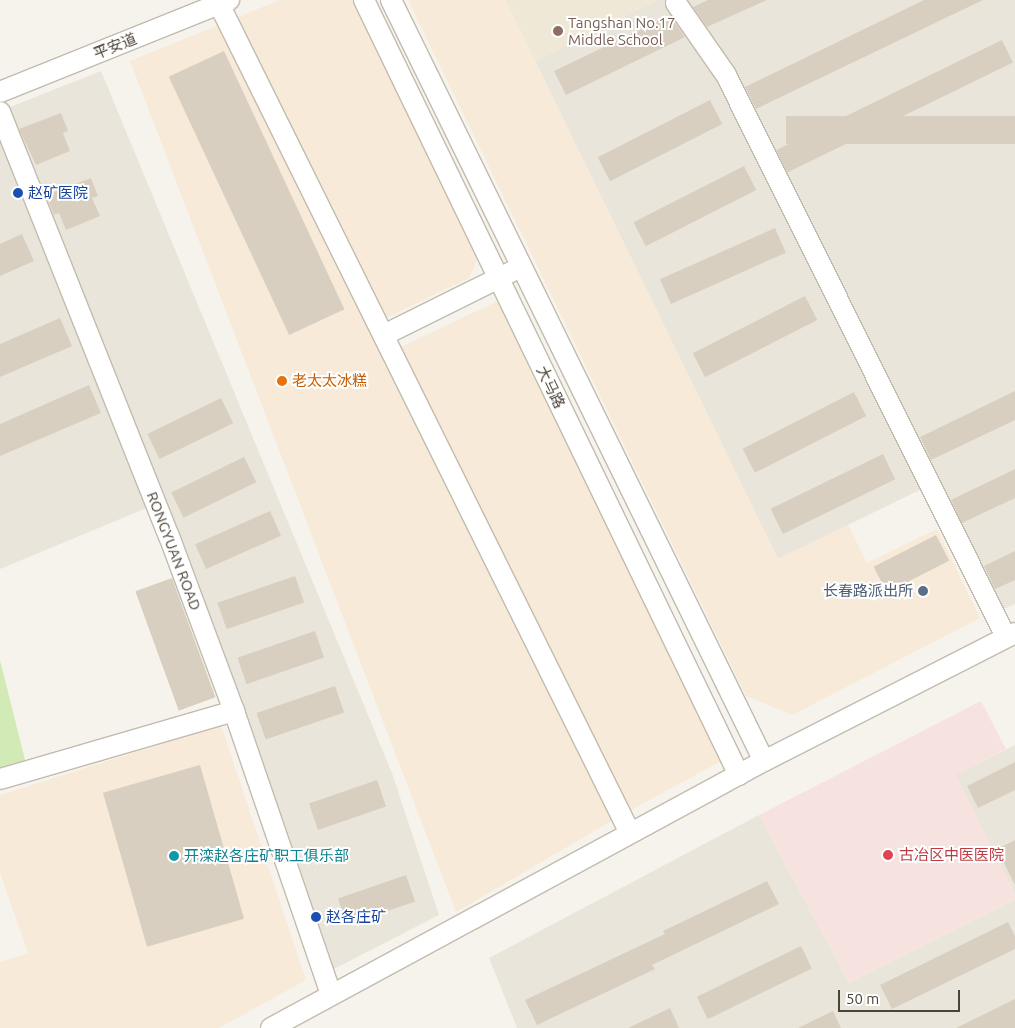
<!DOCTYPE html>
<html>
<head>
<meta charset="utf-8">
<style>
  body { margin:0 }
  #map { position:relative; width:1015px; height:1028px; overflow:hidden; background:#f6f3ec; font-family:Ubuntu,"Noto Sans SC",sans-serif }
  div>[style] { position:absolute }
  .residential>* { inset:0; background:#eae5da }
  .commercial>* { inset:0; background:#f7ead8 }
  .education>* { inset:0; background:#efe8d6 }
  .medical>* { inset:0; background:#f6e3e0 }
  .green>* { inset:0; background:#d2eab5 }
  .building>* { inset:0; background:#d8cfc1; transform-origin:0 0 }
  .roads { filter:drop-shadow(1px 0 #c2bbae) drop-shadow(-1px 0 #c2bbae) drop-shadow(0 1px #c2bbae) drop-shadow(0 -1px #c2bbae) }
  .minor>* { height:20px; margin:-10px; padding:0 10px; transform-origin:10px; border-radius:10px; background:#fff }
  .dots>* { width:14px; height:14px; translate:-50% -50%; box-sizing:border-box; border:2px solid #fff; border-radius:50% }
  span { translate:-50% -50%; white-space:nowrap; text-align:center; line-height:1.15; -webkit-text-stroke:4px #fff; paint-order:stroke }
  .education-label { font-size:15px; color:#785e54 }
  .left { translate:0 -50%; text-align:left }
  .street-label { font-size:15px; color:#4b4439 }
  .transit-label { font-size:15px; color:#164399 }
  .food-label { font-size:15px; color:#c56008 }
  .service-label { font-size:15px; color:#4e5e75 }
  .right { translate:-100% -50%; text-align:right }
  .health-label { font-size:15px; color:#be3a42 }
  .culture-label { font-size:15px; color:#0d838f }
  .scale { position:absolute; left:838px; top:990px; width:122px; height:22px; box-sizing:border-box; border:2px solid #4b4439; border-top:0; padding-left:6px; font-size:15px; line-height:18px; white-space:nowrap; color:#4b4439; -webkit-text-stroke:4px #fff; paint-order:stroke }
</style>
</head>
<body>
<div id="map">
  <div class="residential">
    <div style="clip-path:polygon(657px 0,1015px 0,1015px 604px,991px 615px,928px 486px,778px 559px,535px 61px)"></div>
    <div style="clip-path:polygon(101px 71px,392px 773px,439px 915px,330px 971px,161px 502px,0 569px,0 111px)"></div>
    <div style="clip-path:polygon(1015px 745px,1015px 894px,955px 775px)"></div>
    <div style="clip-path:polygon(759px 815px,849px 983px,1015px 900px,1015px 1028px,517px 1028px,489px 958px)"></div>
  </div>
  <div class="commercial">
    <div style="clip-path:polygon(280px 0,354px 0,479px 256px,469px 278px,378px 322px,392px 351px,498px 301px,721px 761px,620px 816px,456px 912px,130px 61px)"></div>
    <div style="clip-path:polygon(408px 0,505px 0,778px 559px,848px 525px,867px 563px,937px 529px,980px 618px,792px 715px,746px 696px)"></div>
    <div style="clip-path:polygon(221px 725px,306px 980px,219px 1028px,0 1028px,0 962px,28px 953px,0 873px,0 795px)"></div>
  </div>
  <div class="education">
    <div style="clip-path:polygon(505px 0,657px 0,535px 61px)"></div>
  </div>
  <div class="medical">
    <div style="clip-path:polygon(981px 701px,1006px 749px,956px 775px,1015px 894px,1015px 900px,849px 983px,759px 815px)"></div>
  </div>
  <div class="green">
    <div style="clip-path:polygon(0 660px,26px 764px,0 771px)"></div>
  </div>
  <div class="building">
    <div style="clip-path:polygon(708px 0,767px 0,707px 27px,693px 7px)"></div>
    <div style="clip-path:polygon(924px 0,983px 0,756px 109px,745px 87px)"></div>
    <div style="clip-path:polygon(667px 17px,671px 17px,685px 37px,566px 95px,554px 71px)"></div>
    <div style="left:1002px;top:40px;width:25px;height:251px;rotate:64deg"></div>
    <div style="left:224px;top:51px;width:285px;height:61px;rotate:65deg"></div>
    <div style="left:710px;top:100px;width:27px;height:126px;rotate:63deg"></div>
    <div style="clip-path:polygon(61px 113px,68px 131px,63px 133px,70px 151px,36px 165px,19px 129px)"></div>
    <div style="left:1015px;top:116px;width:28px;height:229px;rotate:90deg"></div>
    <div style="left:744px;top:166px;width:27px;height:124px;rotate:63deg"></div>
    <div style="clip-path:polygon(91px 178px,98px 196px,92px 198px,100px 216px,66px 230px,59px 213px,54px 215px,46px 195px)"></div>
    <div style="left:775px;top:228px;width:27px;height:126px;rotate:66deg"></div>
    <div style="clip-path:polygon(22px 234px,34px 261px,0 276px,0 244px)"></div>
    <div style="left:805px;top:296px;width:27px;height:126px;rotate:63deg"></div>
    <div style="clip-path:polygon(60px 318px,72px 346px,0 377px,0 344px)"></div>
    <div style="clip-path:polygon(89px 385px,101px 413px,0 456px,0 424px)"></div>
    <div style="clip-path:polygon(1015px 391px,1015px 420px,931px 460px,920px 437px)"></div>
    <div style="left:854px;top:392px;width:27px;height:125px;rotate:63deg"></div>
    <div style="left:221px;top:398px;width:28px;height:82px;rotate:64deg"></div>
    <div style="left:883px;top:454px;width:28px;height:125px;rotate:64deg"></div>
    <div style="left:244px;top:457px;width:28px;height:81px;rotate:64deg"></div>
    <div style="clip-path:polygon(1015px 469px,1015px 498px,962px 523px,951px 500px)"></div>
    <div style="left:270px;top:511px;width:27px;height:82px;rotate:66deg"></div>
    <div style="left:936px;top:535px;width:29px;height:70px;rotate:63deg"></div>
    <div style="clip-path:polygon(1015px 551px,1015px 580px,995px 589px,984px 566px)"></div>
    <div style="left:295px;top:576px;width:28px;height:82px;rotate:71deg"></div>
    <div style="left:172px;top:578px;width:127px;height:39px;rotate:70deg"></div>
    <div style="left:315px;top:631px;width:28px;height:82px;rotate:71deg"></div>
    <div style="left:335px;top:686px;width:28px;height:83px;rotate:71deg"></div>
    <div style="clip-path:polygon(1015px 762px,1015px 790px,978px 808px,967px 786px)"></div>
    <div style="left:200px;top:765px;width:160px;height:101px;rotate:74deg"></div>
    <div style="left:377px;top:780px;width:28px;height:72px;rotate:71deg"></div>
    <div style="clip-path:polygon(1015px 840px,1015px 885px,997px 849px)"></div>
    <div style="left:406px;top:875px;width:28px;height:72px;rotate:71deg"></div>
    <div style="clip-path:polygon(767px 881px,779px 904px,652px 965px,655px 969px,537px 1025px,525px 1000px,665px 934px,663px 931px)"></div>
    <div style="clip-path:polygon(1008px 922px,1015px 936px,1015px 949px,892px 1009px,880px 985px)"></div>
    <div style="left:801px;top:946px;width:25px;height:116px;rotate:64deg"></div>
    <div style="clip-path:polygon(1015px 999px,1015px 1028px,956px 1028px)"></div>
    <div style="clip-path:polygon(670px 1008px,679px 1028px,628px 1028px)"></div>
    <div style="clip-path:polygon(833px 1011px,841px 1028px,798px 1028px)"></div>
  </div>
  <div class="roads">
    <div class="minor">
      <div style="left:364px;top:0;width:861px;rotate:64.18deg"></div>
      <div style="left:391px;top:0;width:847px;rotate:63.89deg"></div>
      <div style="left:676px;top:3px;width:88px;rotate:55.2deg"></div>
      <div style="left:726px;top:75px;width:628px;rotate:63.52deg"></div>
      <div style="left:219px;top:4px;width:925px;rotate:63.63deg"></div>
      <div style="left:0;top:92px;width:247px;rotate:-21.9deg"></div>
      <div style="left:0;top:112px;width:456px;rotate:68.3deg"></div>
      <div style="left:169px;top:536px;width:187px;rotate:69.6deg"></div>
      <div style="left:234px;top:711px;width:300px;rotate:71.1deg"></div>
      <div style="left:384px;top:335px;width:142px;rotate:-26.4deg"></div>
      <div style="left:0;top:779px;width:244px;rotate:-16.2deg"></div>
      <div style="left:271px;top:1028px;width:561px;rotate:-28.44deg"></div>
      <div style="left:764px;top:761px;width:282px;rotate:-27deg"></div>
    </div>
  </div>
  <div class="dots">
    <div style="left:558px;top:31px;background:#8d6e63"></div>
    <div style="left:18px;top:193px;background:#1a4fb4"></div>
    <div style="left:282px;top:381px;background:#e8710a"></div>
    <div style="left:923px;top:591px;background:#5c6f8a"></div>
    <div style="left:888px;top:855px;background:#e0444e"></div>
    <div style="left:174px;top:856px;background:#0f9aa8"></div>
    <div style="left:316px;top:917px;background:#1a4fb4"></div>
  </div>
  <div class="education-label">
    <span class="left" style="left:568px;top:31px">Tangshan No.17<br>Middle School</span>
  </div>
  <div class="street-label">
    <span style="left:115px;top:46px;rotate:-22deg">平安道</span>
    <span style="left:551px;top:387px;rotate:64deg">大马路</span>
    <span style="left:174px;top:551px;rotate:69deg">RONGYUAN ROAD</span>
  </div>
  <div class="transit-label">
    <span class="left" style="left:28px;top:193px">赵矿医院</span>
    <span class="left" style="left:326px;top:917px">赵各庄矿</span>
  </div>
  <div class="food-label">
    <span class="left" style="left:292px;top:381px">老太太冰糕</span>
  </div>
  <div class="service-label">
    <span class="right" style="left:913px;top:591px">长春路派出所</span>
  </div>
  <div class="health-label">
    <span class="left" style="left:899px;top:855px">古冶区中医医院</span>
  </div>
  <div class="culture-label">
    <span class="left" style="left:184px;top:856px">开滦赵各庄矿职工俱乐部</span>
  </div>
  <div class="scale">50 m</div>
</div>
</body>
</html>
